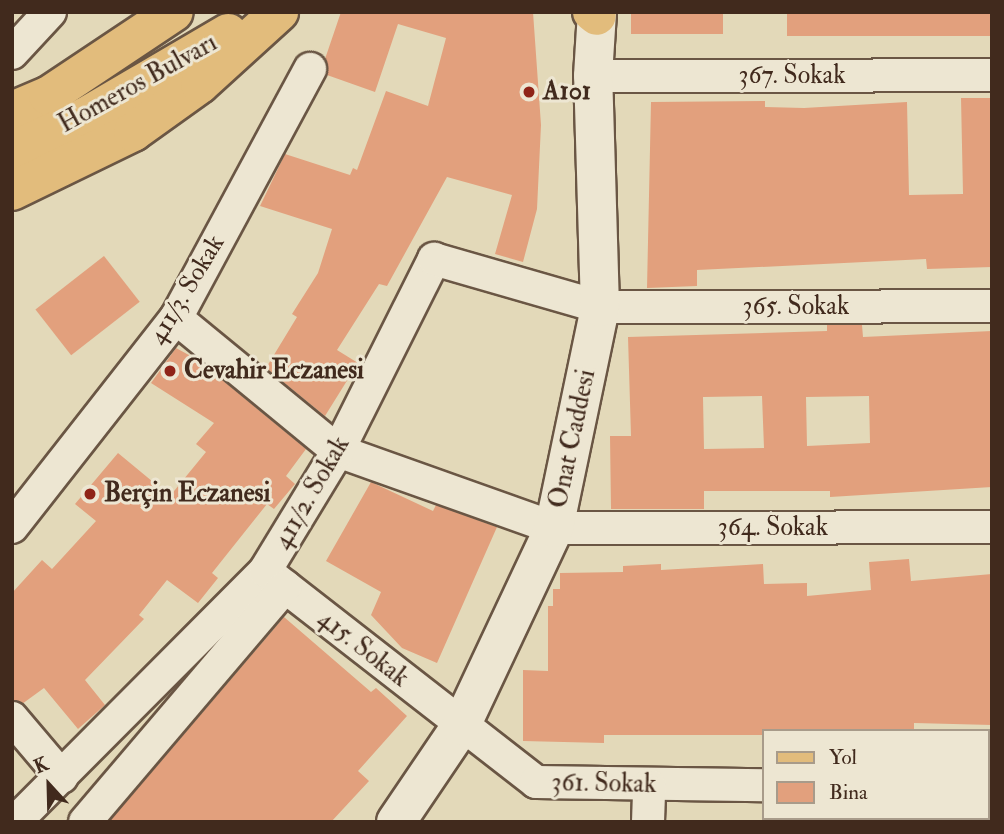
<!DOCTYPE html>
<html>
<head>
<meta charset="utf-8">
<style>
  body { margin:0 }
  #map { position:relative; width:1004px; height:834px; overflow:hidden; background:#e3d9b9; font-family:"IM FELL Double Pica",serif }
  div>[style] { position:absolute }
  .building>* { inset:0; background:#e2a07d; transform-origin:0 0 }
  .roads { filter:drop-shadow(2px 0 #6a5644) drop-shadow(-2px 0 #6a5644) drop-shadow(0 2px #6a5644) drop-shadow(0 -2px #6a5644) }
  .street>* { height:32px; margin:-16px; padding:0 16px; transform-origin:16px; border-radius:16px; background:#ede6d2 }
  .secondary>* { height:38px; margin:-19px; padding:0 19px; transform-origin:19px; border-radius:19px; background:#ede6d2 }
  .primary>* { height:38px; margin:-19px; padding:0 19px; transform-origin:19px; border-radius:19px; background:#e2bc7c }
  .dots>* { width:19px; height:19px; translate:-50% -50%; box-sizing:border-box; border:4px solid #ede6d2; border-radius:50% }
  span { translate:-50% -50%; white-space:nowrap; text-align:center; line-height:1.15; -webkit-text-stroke:6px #ede6d2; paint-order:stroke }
  .street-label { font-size:26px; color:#412a1d }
  .poi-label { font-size:26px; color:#412a1d; font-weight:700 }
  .left { translate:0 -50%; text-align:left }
  .frame { position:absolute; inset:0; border:14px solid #412a1d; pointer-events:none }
  .legend { position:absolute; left:762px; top:729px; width:228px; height:91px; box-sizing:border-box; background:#ede6d2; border:2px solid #a89b8a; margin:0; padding:9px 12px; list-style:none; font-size:21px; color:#412a1d }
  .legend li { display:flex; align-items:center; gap:14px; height:35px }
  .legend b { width:35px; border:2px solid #a89b8a }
  .north { position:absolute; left:14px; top:750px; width:70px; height:70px; -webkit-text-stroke:5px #ede6d2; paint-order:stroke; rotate:338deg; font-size:19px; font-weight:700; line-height:28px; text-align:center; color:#412a1d }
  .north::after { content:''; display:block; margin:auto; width:24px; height:32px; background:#412a1d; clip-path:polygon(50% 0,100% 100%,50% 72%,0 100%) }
</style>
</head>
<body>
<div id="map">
  <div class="building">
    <div style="clip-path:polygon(341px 12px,533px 12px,541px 125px,537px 209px,523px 262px,495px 254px,512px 195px,447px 177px,387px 286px,379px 284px,337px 350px,358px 363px,325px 416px,266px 368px,297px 317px,292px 314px,318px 273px,332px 229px,260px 206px,285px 154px,350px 175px,353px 168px,357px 170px,386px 91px,428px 106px,446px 38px,398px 24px,375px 92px,327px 75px,325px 59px)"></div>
    <div style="left:631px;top:12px;width:92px;height:22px"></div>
    <div style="left:787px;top:12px;width:205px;height:24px"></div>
    <div style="clip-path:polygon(961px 98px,992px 98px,992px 267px,927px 269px,926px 259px,697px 270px,697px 286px,647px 288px,651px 102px,765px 101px,765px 107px,804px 108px,907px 102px,909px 195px,963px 194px)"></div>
    <div style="left:104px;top:256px;width:58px;height:87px;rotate:52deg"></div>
    <div style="clip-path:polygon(evenodd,827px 325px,862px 325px,863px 337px,992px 331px,992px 487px,830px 497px,830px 491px,704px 491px,704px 509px,611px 509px,610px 436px,631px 436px,628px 337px,827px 331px,827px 325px,762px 396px,764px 448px,704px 449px,703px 397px,762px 396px,827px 325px,869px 396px,870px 443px,807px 446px,806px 397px,869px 396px)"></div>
    <div style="clip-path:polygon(176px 348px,198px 360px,306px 449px,286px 476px,295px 484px,274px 509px,267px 504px,212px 573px,218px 578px,198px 603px,167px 580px,139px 615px,144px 619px,85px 680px,105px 705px,78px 729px,44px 688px,22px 704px,12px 700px,12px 593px,42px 560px,52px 569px,96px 521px,75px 504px,118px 453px,170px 496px,206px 452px,196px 444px,214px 423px,151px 383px)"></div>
    <div style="clip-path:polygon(371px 482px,433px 511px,436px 505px,497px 527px,437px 663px,402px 648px,371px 615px,381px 592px,326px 561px)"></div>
    <div style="clip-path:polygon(909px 559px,911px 581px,992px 574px,992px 725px,914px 723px,914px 731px,764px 731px,764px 735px,604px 735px,604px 743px,523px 741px,523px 670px,548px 671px,548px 606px,553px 606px,553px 589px,560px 589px,560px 573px,623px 572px,623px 566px,661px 564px,661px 570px,763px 564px,764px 584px,807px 583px,807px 596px,871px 590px,869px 562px)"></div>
    <div style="clip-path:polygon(284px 617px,371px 692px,376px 688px,407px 716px,358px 771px,369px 781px,331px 822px,109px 822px)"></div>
  </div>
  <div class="roads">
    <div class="street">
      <div style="left:12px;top:53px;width:56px;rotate:-47.2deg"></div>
      <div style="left:593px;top:76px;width:399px;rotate:-0.1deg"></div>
      <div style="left:176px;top:318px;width:210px;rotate:39.4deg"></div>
      <div style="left:338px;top:451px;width:229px;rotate:19.6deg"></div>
      <div style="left:554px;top:528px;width:438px;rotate:-0.1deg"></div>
      <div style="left:12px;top:527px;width:266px;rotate:-51.9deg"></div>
      <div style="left:176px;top:318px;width:283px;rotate:-61.7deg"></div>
      <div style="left:265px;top:571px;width:343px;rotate:37.9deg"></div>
      <div style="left:536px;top:782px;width:228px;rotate:0.8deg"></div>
      <div style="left:12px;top:718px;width:77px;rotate:49.7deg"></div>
      <div style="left:988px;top:785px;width:4px"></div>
      <div style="left:21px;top:816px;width:346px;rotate:-45.1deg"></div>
      <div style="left:265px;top:571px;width:140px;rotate:-58.7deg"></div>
      <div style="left:338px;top:451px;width:215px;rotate:-63.4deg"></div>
      <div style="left:434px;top:259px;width:173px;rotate:16.1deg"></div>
      <div style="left:600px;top:307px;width:392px;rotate:-0.1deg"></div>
      <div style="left:85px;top:822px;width:309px;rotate:-49.6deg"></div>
      <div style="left:648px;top:822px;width:37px;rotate:-88deg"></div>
      <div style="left:969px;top:822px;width:4px;rotate:-90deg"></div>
    </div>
    <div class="secondary">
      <div style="left:396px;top:822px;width:116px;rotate:-55.9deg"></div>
      <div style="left:461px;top:726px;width:219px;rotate:-64.8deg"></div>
      <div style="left:554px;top:528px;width:226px;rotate:-78.2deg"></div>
      <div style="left:600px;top:307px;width:231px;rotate:-91.7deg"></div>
      <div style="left:593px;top:76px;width:64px;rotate:-86.4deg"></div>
    </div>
    <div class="primary">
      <div style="left:592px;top:12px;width:6px;rotate:39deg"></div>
      <div style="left:12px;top:111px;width:39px;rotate:-23deg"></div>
      <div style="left:48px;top:96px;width:151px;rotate:-33.7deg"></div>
      <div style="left:12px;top:151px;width:81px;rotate:-25deg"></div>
      <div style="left:85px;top:117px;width:166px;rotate:-30.4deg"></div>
      <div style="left:12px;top:191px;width:135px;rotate:-26deg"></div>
      <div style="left:133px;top:132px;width:82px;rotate:-35.6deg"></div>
      <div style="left:200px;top:84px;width:107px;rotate:-42.3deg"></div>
    </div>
  </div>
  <div class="dots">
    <div style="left:529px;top:92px;background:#8f2418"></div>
    <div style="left:170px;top:371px;background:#8f2418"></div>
    <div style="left:90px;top:494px;background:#8f2418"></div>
  </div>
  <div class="street-label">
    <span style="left:792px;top:76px">367. Sokak</span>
    <span style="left:138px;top:84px;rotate:-29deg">Homeros Bulvarı</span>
    <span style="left:187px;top:290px;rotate:-59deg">411/3. Sokak</span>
    <span style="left:796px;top:307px">365. Sokak</span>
    <span style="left:573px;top:439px;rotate:-78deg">Onat Caddesi</span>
    <span style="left:312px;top:493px;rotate:-60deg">411/2. Sokak</span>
    <span style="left:773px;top:528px">364. Sokak</span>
    <span style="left:363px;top:649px;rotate:38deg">415. Sokak</span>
    <span style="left:604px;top:784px;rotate:1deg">361. Sokak</span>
  </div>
  <div class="poi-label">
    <span class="left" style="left:543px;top:92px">A101</span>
    <span class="left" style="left:184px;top:371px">Cevahir Eczanesi</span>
    <span class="left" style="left:104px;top:494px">Berçin Eczanesi</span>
  </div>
  <div class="frame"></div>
  <ul class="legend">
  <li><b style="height:9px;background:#e2bc7c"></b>Yol</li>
  <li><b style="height:19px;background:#e2a07d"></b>Bina</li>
  </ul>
  <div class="north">K</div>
</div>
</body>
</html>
